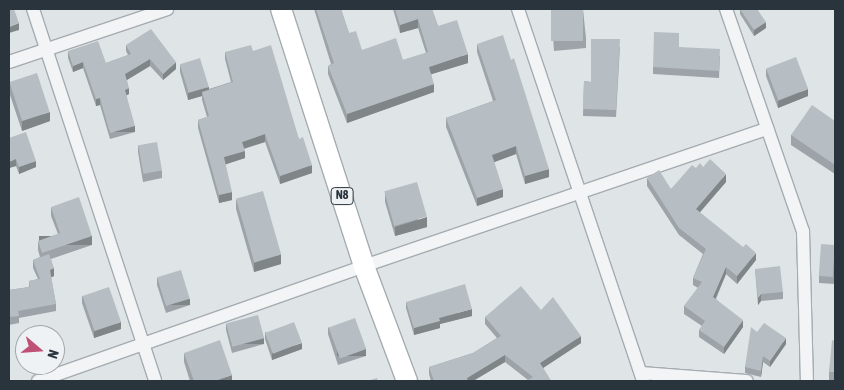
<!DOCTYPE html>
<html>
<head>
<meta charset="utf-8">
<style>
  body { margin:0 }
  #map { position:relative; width:844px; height:390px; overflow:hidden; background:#dfe4e7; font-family:"Asap Condensed",sans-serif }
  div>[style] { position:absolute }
  .roads { filter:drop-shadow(1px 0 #a5acb1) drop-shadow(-1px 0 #a5acb1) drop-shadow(0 1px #a5acb1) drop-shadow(0 -1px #a5acb1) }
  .minor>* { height:12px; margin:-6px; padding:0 6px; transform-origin:6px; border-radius:6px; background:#f2f4f6 }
  .primary>* { height:20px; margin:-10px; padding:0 10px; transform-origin:10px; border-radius:10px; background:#fff }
  .wall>* { inset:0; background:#9da3a8 }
  .shaded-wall>* { inset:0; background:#808588; transform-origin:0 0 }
  .building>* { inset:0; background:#b7bec3; transform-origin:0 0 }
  span { translate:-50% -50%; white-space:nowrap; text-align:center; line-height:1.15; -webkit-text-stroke:4px #eff2f5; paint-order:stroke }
  .shield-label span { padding:1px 4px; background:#eff2f5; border:1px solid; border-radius:4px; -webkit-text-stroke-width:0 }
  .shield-label { font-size:12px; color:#2a343d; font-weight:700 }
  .frame { position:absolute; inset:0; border:10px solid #2a343d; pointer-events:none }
  .north { position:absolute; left:15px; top:325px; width:50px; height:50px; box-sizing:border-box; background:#eff2f5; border:1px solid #a0a6ab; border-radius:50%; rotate:108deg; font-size:14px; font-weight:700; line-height:20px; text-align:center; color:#2a343d }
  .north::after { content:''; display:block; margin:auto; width:18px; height:22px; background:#c05176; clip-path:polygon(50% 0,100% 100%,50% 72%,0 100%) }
</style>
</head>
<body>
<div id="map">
  <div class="roads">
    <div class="minor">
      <div style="left:33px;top:9px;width:391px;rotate:71.8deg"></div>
      <div style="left:518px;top:9px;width:392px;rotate:71.4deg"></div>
      <div style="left:726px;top:9px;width:235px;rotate:70.9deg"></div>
      <div style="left:803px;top:231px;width:150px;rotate:88.5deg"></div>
      <div style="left:9px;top:62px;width:167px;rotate:-18.5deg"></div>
      <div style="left:641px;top:373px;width:106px;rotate:4.3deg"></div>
      <div style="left:38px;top:381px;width:346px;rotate:-19.4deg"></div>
      <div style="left:364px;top:266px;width:426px;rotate:-18.8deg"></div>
    </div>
    <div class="primary">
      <div style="left:281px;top:9px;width:270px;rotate:72.1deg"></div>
      <div style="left:364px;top:266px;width:123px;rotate:69.5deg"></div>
    </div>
  </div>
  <div class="wall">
    <div style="clip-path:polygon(314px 9px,341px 9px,349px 33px,362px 50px,403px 60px,426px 53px,418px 28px,400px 33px,393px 9px,432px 9px,438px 26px,468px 63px,431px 74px,434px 92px,347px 123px,328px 74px,328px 66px,331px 64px)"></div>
    <div style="clip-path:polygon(551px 9px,583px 9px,586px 38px,586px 48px,554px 51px)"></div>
    <div style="clip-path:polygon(740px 9px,757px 9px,766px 28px,754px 36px,740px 14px)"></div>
    <div style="clip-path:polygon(477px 44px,549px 177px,525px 184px,516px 154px,494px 162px,503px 197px,477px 206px,446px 127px,446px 118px,493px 101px,477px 52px)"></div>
    <div style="clip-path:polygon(126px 45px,176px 69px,163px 80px,150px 66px,127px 80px,129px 94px,126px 95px,135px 132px,110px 139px,100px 105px,96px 106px,83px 68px,73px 72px,68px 58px,68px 51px,106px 63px,128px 55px,126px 51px)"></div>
    <div style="clip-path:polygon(620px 46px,616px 117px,583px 116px,584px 81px,591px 82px)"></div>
    <div style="clip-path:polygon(679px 47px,720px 56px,719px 78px,653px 74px,653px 67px)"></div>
    <div style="clip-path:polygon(253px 51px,299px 139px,312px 173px,280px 184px,265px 142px,244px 149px,245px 158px,225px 164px,232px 200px,219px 203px,198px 128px,198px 120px,207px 117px,202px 100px,202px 96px,188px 100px,180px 72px,180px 65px,209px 89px,231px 82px,225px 59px,225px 52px)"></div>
    <div style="clip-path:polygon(766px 69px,808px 96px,778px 108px,766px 76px)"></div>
    <div style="clip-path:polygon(9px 82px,50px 121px,22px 131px,9px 92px)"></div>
    <div style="clip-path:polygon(835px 121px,835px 186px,834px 185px,834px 176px,835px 174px,791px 145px,791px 135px)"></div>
    <div style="clip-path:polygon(9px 138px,36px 167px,19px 174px,16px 166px,9px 168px)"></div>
    <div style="clip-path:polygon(138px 145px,162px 171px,162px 178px,143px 182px,138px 152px)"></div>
    <div style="clip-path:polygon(703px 167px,726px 182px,699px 212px,756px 260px,737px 284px,726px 274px,716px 299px,743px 327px,724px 354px,699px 337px,699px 330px,702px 326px,684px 314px,684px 306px,698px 288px,693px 285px,693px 278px,703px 254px,679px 235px,647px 186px,647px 178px,671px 189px,696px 168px)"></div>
    <div style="clip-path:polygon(385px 192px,427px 227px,395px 236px,385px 202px)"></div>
    <div style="clip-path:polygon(236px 199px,281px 264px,254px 272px,236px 209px)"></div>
    <div style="clip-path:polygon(51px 207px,92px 245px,51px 259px,54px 276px,51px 277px,56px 304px,56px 311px,19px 318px,19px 323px,9px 325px,9px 290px,29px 287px,29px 281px,38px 279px,33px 268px,33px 260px,40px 257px,38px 250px,38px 241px,58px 234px,51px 216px)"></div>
    <div style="clip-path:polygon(835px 245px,835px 284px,819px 283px,819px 276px)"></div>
    <div style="clip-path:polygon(755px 269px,783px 292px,783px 299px,761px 301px,758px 305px)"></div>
    <div style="clip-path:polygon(157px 278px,190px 305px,166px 313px,157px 285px)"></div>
    <div style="clip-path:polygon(82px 296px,121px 329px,94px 338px,82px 303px)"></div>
    <div style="clip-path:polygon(406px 302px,472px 316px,440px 324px,440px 328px,414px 335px,406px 308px)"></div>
    <div style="clip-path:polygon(541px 310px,581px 343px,543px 368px,551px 381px,528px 380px,505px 362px,473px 381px,431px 381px,429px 374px,429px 367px,473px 353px,497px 338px,485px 324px,485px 317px)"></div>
    <div style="clip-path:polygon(226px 324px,264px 344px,232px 353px,226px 330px)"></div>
    <div style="clip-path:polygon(328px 327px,366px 356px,338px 365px,328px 334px)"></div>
    <div style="clip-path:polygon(265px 332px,302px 349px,272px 360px,265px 339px)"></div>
    <div style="clip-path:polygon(757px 332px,786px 344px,770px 367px,763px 362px,761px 377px,745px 373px,745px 367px)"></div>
    <div style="clip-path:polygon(835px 341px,835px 381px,829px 381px,829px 372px)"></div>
    <div style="clip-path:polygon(184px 353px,232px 381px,190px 381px,184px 362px)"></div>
  </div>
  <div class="shaded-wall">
    <div style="clip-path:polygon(418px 19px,418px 28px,400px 33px,400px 25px)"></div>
    <div style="clip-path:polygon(766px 22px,766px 28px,754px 36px,754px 30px)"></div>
    <div style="clip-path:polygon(19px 23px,19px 30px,9px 33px,9px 27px)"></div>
    <div style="clip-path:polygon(468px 54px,468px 63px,429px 75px,429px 67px)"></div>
    <div style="clip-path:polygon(150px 59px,150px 66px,125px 81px,125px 74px)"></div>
    <div style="clip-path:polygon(83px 62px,83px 68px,73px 72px,73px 66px)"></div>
    <div style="clip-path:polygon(176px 62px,176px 69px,163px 80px,163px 74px)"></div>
    <div style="clip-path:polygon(434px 84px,434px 92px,347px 123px,347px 114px)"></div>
    <div style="clip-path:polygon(209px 87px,209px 93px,202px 92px,202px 96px,188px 100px,188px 93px)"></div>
    <div style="clip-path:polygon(129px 88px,129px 94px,125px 96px,125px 90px)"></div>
    <div style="clip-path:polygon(808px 89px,808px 96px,778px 108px,778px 101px)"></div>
    <div style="clip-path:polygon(100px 98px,100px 105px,96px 106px,96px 99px)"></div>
    <div style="clip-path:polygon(50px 112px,50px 121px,22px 131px,22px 121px)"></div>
    <div style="left:135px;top:126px;width:6px;height:26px;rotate:90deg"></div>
    <div style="clip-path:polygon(265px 134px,265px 142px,242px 149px,242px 142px)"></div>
    <div style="clip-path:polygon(516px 146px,516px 154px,492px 163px,492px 155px)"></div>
    <div style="clip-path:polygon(245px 151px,245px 158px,224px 165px,224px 157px)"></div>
    <div style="clip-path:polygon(16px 159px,16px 166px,9px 168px,9px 162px)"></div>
    <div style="clip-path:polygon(36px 161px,36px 167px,19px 174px,19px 167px)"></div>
    <div style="clip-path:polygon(312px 165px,312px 173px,280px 184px,280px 176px)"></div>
    <div style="clip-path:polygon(549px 169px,549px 177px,525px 184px,525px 176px)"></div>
    <div style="clip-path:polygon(726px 174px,726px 182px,696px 217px,696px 209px)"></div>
    <div style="clip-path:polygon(503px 189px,503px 197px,477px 206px,477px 198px)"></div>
    <div style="clip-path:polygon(232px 192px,232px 200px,219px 203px,219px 195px)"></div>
    <div style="clip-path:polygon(427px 217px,427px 227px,395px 236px,395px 227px)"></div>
    <div style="left:92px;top:236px;width:9px;height:53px;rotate:90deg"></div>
    <div style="clip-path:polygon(756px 253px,756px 260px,737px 284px,737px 276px)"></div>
    <div style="clip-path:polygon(281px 254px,281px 264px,254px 272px,254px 263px)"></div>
    <div style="clip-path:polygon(726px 267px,726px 274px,713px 304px,713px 297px)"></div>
    <div style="clip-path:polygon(54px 268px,54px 276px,50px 278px,50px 270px)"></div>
    <div style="clip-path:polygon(761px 294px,761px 301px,758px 305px,758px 298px)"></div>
    <div style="left:190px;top:299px;width:6px;height:25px;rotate:90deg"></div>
    <div style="clip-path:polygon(472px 309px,472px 316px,440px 324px,440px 328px,414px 335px,414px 328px,439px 318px)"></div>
    <div style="clip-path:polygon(743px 320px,743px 327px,724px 354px,724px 347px)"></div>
    <div style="clip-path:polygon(121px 322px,121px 329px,94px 338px,94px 331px)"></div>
    <div style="clip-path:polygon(581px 336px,581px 343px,540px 370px,540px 363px)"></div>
    <div style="left:264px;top:338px;width:6px;height:33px;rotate:90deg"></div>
    <div style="clip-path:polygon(786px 338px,786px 344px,770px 367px,770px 361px)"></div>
    <div style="clip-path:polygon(302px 343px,302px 349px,272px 360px,272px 353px)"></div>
    <div style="left:366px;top:349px;width:7px;height:29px;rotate:90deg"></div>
    <div style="clip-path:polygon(505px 355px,505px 362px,473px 381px,467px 381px,467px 378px)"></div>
    <div style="clip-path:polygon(763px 356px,763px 362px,761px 377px,761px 371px)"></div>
    <div style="clip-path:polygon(232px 375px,232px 381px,215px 381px)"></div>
  </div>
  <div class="building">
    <div style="clip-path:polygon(9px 9px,14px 9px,19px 23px,9px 27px)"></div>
    <div style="clip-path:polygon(316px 9px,341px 9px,349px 33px,356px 31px,362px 50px,396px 38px,403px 60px,428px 52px,418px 19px,400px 25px,395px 9px,432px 9px,438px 26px,457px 20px,468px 54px,429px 67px,434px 84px,347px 114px,328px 66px,334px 63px)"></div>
    <div style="left:551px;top:9px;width:32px;height:32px"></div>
    <div style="clip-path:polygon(740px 9px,757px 9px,766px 22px,754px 30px)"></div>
    <div style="clip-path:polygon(151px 29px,176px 62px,163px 74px,150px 59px,125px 74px,129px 88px,125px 90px,135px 126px,110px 133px,100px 98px,96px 99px,83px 62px,73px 66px,68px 51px,98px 41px,106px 63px,131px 54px,126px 45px)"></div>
    <div style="clip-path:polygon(654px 32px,679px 33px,679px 47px,720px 49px,719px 71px,653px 67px)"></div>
    <div style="clip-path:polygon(503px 35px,511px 60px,514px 58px,549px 169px,525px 176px,516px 146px,492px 155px,503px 189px,477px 198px,446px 118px,496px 100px,477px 44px)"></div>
    <div style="clip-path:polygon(591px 39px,620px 39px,616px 110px,583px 109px,584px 81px,591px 82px)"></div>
    <div style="clip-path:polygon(251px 45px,253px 51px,271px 45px,299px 139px,303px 137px,312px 165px,280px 176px,265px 134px,242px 142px,245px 151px,224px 157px,232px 192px,219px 195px,198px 120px,209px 116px,202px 92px,233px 82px,225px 52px)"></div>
    <div style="left:796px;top:57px;width:34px;height:32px;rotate:69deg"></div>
    <div style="left:200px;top:58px;width:30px;height:21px;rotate:73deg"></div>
    <div style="left:37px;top:73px;width:41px;height:29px;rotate:72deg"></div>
    <div style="clip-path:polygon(812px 105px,835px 121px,835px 165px,791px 135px)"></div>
    <div style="clip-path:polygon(26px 132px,36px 161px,19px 167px,16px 159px,9px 162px,9px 138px)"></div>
    <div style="left:157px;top:142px;width:29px;height:19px;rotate:80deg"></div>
    <div style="clip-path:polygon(710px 159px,726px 174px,696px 209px,743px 247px,746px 244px,756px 253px,737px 276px,726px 267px,713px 297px,743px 320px,724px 347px,699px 330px,705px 321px,684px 306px,702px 282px,693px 278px,706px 249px,679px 228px,647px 178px,659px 170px,671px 189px,692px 165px,696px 168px,700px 163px,703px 167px)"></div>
    <div style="left:417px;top:182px;width:36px;height:34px;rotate:74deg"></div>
    <div style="left:263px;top:191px;width:66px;height:28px;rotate:74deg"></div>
    <div style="clip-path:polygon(79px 197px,92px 236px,42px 253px,38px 241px,60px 233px,51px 207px)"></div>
    <div style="left:821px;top:244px;width:14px;height:32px;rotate:4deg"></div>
    <div style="clip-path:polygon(49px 254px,54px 268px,50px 270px,56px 304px,18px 311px,19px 316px,9px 317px,9px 290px,30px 287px,29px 281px,40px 279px,33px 260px)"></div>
    <div style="clip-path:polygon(780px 266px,783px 292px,761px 294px,758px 298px,755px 269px)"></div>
    <div style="left:181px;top:270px;width:30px;height:25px;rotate:73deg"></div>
    <div style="clip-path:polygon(465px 284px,472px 309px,439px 318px,440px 321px,414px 328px,406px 302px)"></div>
    <div style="clip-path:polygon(521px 286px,541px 310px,553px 297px,581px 336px,540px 363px,551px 381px,526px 381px,533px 377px,505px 355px,467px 378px,468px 381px,434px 381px,429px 367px,473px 353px,501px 336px,485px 317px)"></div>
    <div style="left:109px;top:287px;width:37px;height:28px;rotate:71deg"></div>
    <div style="left:258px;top:315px;width:24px;height:33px;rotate:75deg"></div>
    <div style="left:355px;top:318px;width:33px;height:28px;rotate:70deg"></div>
    <div style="left:294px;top:322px;width:22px;height:31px;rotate:69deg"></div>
    <div style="clip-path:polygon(764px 323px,786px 338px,770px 361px,763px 356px,761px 371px,745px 367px,751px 327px,757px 332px)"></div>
    <div style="clip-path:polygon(220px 340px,232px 375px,215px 381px,194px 381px,184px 353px)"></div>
    <div style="clip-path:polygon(832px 340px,835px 341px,835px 372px,829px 372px)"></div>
    <div style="clip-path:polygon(377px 378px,378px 381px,367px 381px)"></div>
  </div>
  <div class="shield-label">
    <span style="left:342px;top:196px">N8</span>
  </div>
  <div class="frame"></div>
  <div class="north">N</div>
</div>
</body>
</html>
